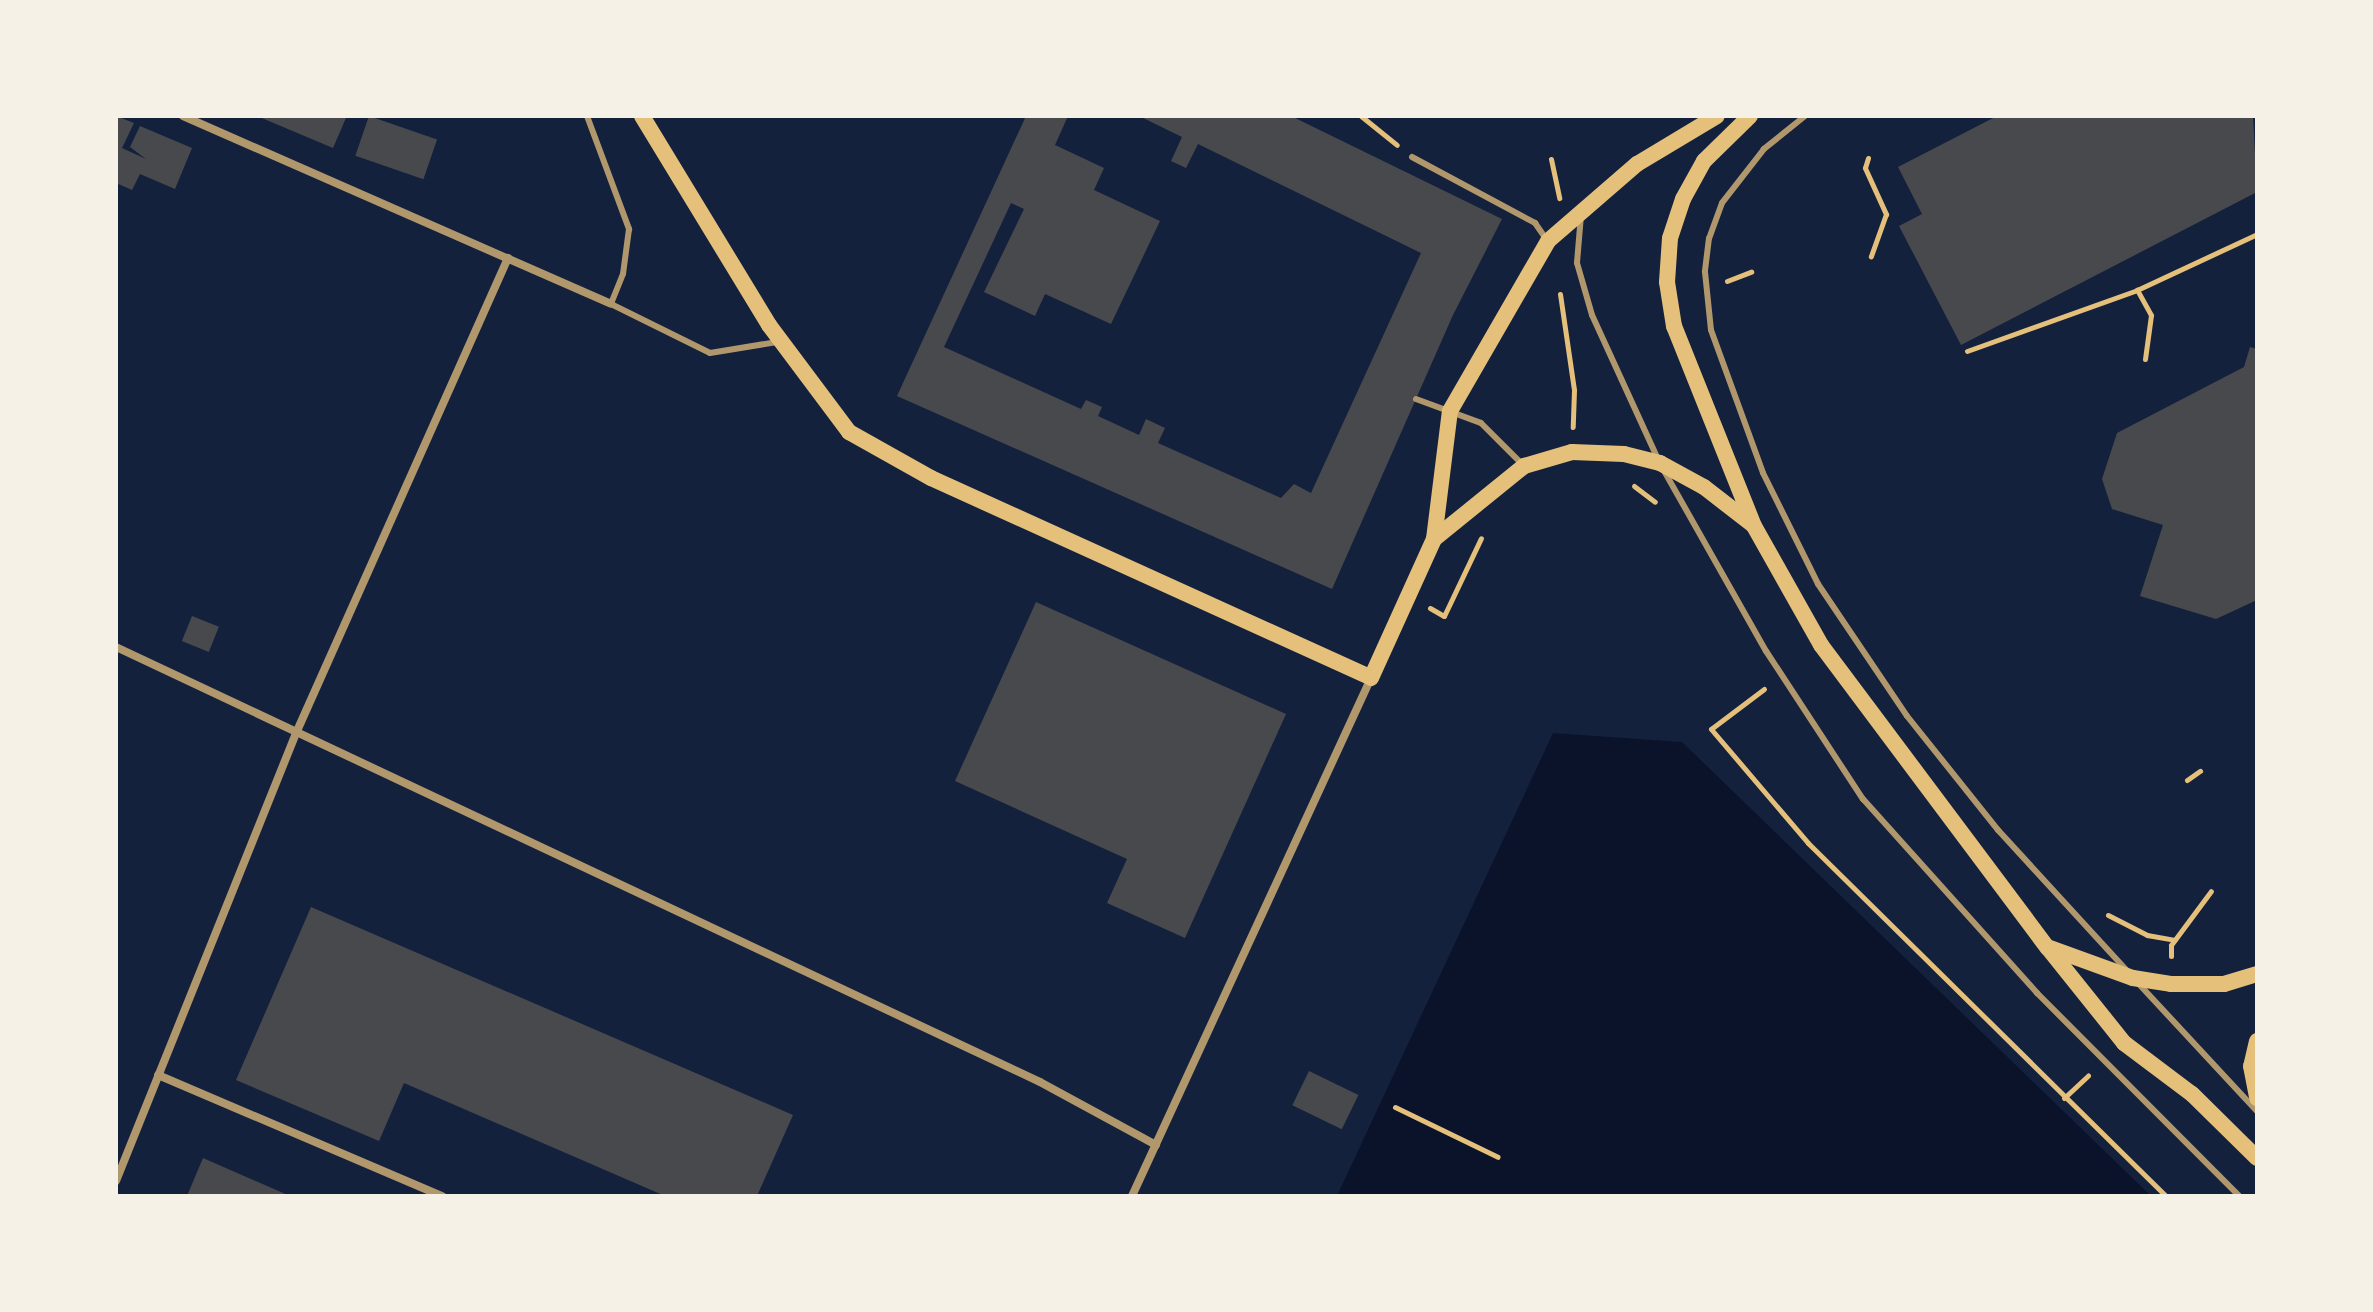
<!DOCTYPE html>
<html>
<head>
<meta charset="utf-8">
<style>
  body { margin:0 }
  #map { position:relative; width:2373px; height:1312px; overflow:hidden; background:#14213d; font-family:Barlow,sans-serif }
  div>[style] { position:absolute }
  .water>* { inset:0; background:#0b132b }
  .building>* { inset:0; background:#48494c; transform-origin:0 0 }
  .path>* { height:5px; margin:-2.5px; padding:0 2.5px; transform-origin:2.5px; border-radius:2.5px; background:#e5c07b }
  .service>* { height:6px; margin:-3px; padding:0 3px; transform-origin:3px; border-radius:3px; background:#b1986c }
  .minor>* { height:8px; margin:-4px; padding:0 4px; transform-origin:4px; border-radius:4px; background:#b1986c }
  .secondary>* { height:16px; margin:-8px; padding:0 8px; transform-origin:8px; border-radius:8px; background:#e5c07b }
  span { translate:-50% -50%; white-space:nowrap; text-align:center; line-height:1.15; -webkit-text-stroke:6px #f6f1e7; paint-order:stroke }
  .frame { position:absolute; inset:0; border:118px solid #f6f1e7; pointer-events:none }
</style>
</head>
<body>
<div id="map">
  <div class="water">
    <div style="clip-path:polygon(1553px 733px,1682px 742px,2151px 1196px,1337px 1196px)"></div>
  </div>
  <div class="building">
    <div style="clip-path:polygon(116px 116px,134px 123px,122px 148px,146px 159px,130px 147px,140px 126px,192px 148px,175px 189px,140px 174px,132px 190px,116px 183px)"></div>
    <div style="clip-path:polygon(257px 116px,340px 116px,346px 118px,333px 148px)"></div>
    <div style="left:369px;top:116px;width:72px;height:42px;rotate:19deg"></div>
    <div style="clip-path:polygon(1026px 116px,1068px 116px,1055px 145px,1104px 168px,1094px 190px,1160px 221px,1111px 324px,1045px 294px,1035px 316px,984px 292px,1024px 209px,1011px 203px,944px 347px,1081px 409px,1086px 400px,1102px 407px,1098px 416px,1139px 435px,1146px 419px,1165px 428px,1158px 443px,1281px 498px,1294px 484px,1311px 493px,1421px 253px,1198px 144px,1186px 168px,1171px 161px,1182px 137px,1139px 116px,1291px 116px,1502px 219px,1453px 315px,1332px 589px,897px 396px)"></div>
    <div style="clip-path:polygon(1997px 116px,2253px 116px,2257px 192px,1961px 345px,1899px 226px,1922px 214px,1898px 167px)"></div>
    <div style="clip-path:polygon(2250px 347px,2257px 349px,2257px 600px,2216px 619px,2140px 596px,2163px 525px,2112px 509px,2102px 479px,2117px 433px,2244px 367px)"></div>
    <div style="clip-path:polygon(1036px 602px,1286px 714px,1185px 938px,1107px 903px,1127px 859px,955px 781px)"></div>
    <div style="left:192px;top:616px;width:29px;height:27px;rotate:22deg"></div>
    <div style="clip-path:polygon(311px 907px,793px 1115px,757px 1196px,665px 1196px,404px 1083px,379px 1141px,236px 1080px)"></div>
    <div style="left:1309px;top:1071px;width:55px;height:38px;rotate:26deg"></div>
    <div style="clip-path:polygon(203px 1158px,290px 1196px,187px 1196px)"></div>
  </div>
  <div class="path">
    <div style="left:1361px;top:116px;width:46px;rotate:38.9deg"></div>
    <div style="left:1868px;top:158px;width:10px;rotate:107deg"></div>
    <div style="left:1865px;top:168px;width:51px;rotate:65.5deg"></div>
    <div style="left:1886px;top:214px;width:45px;rotate:109.7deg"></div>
    <div style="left:1551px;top:159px;width:40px;rotate:78deg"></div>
    <div style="left:1727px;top:281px;width:26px;rotate:-21deg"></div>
    <div style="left:1560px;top:294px;width:97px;rotate:81.7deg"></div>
    <div style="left:1574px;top:390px;width:37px;rotate:92deg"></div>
    <div style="left:1967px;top:351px;width:181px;rotate:-19.7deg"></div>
    <div style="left:2145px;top:359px;width:44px;rotate:-82.2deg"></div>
    <div style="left:2151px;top:315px;width:29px;rotate:-119deg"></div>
    <div style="left:2137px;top:290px;width:132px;rotate:-25deg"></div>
    <div style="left:1634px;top:486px;width:26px;rotate:37deg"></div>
    <div style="left:1430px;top:608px;width:16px;rotate:30deg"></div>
    <div style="left:1444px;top:616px;width:86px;rotate:-64.6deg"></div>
    <div style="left:1764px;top:689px;width:66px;rotate:143deg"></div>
    <div style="left:1711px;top:729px;width:150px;rotate:49.6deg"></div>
    <div style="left:1808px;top:843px;width:503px;rotate:44.6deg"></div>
    <div style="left:2187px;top:780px;width:16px;rotate:-35deg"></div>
    <div style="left:2108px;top:915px;width:44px;rotate:27.1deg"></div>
    <div style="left:2147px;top:935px;width:28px;rotate:10deg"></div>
    <div style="left:2171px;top:956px;width:11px;rotate:-90deg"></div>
    <div style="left:2171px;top:945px;width:67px;rotate:-53.5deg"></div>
    <div style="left:2064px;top:1098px;width:33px;rotate:-43deg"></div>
    <div style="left:1395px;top:1107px;width:114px;rotate:25.9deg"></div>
  </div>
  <div class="service">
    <div style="left:587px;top:116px;width:121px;rotate:69.6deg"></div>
    <div style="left:629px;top:229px;width:45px;rotate:97.6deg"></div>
    <div style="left:623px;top:274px;width:32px;rotate:112deg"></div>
    <div style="left:611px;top:304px;width:110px;rotate:26.3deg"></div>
    <div style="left:710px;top:353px;width:68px;rotate:-9.3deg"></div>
    <div style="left:1805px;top:116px;width:53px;rotate:141.2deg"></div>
    <div style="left:1764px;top:149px;width:68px;rotate:127.9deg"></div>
    <div style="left:1722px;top:203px;width:37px;rotate:110deg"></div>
    <div style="left:1709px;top:238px;width:34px;rotate:97deg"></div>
    <div style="left:1705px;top:272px;width:58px;rotate:84.1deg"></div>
    <div style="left:1711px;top:330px;width:152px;rotate:70deg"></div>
    <div style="left:1763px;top:473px;width:124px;rotate:63.6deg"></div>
    <div style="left:1818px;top:584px;width:159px;rotate:56deg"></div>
    <div style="left:1907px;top:716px;width:146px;rotate:51.4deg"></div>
    <div style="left:1998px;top:830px;width:191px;rotate:47.5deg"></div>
    <div style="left:1412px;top:157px;width:140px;rotate:28.2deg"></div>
    <div style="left:1535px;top:223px;width:21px;rotate:55deg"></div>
    <div style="left:1581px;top:215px;width:48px;rotate:94.8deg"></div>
    <div style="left:1577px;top:263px;width:54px;rotate:73.9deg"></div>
    <div style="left:1592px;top:315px;width:158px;rotate:65.4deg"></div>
    <div style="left:1416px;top:399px;width:69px;rotate:20.3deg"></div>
    <div style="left:1481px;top:423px;width:61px;rotate:45deg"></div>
    <div style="left:1663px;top:469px;width:209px;rotate:60.5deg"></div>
    <div style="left:1766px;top:651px;width:177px;rotate:56.8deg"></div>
    <div style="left:1863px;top:799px;width:261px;rotate:48.1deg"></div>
    <div style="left:2037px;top:993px;width:286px;rotate:45.1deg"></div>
    <div style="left:2137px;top:982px;width:176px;rotate:47.1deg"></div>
  </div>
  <div class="minor">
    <div style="left:183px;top:116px;width:467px;rotate:23.7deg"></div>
    <div style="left:116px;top:647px;width:1021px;rotate:25.21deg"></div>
    <div style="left:1040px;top:1082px;width:132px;rotate:28.5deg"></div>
    <div style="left:158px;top:1075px;width:309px;rotate:23.1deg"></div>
    <div style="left:116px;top:1181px;width:485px;rotate:-68.1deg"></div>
    <div style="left:297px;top:731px;width:518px;rotate:-65.96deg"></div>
    <div style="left:1132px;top:1196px;width:570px;rotate:-65.23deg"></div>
  </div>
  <div class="secondary">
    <div style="left:642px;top:116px;width:245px;rotate:58.7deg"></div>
    <div style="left:769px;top:325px;width:134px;rotate:53.2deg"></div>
    <div style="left:849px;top:432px;width:94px;rotate:29.3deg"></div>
    <div style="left:931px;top:478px;width:483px;rotate:24.4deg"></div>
    <div style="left:1371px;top:678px;width:153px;rotate:-65.6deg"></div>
    <div style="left:1434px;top:539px;width:129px;rotate:-82.9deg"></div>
    <div style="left:1450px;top:411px;width:196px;rotate:-60deg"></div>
    <div style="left:1548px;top:241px;width:118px;rotate:-40.9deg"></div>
    <div style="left:1637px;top:164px;width:93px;rotate:-31deg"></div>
    <div style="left:1750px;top:116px;width:64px;rotate:135.6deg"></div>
    <div style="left:1704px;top:161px;width:43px;rotate:118.9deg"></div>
    <div style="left:1683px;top:199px;width:41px;rotate:108.4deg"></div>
    <div style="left:1670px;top:238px;width:44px;rotate:93.9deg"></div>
    <div style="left:1667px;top:282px;width:45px;rotate:81deg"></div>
    <div style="left:1674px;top:326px;width:215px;rotate:68.2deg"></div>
    <div style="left:1754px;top:526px;width:137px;rotate:60.6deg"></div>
    <div style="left:1821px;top:645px;width:379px;rotate:53.2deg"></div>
    <div style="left:2048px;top:948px;width:122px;rotate:51.3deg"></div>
    <div style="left:2124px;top:1043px;width:85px;rotate:36.9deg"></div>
    <div style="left:2192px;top:1094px;width:91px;rotate:44.6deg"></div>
    <div style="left:1434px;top:539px;width:116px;rotate:-39deg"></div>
    <div style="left:1524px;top:466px;width:50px;rotate:-16.3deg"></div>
    <div style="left:1572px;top:452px;width:52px;rotate:2.2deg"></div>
    <div style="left:1624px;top:454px;width:37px;rotate:14deg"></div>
    <div style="left:1660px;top:463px;width:50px;rotate:28.6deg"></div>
    <div style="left:1704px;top:487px;width:62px;rotate:37.8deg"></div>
    <div style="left:2050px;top:948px;width:88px;rotate:19.9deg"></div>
    <div style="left:2133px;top:978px;width:38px;rotate:9deg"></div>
    <div style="left:2171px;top:984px;width:53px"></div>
    <div style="left:2224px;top:984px;width:34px;rotate:-17deg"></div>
    <div style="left:2257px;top:1041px;width:26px;rotate:103deg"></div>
    <div style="left:2251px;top:1066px;width:33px;rotate:79deg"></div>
  </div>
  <div class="frame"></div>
</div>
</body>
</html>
